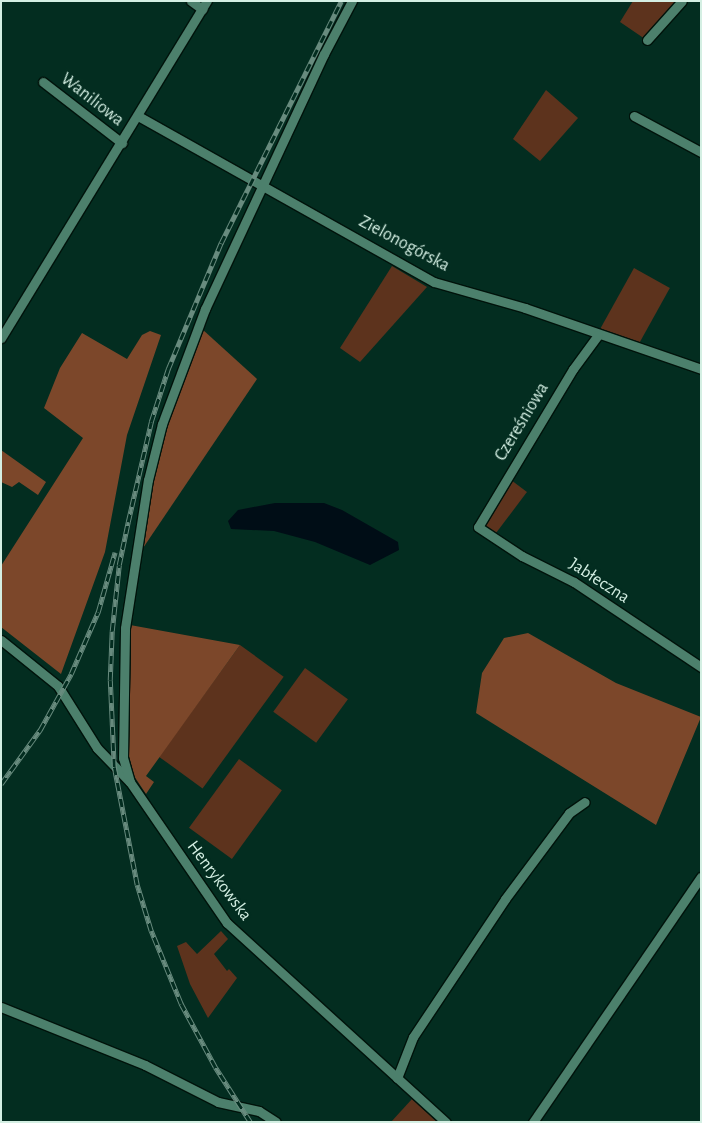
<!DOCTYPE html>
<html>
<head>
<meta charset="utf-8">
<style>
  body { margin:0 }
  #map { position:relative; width:702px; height:1123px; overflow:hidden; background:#032d20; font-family:"Alegreya Sans",sans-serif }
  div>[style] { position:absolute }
  .green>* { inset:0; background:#5d331d; transform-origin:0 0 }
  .forest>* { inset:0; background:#7c472a }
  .water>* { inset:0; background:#000d16 }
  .roads { filter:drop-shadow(1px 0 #00130b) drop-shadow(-1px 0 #00130b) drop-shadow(0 1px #00130b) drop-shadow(0 -1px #00130b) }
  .minor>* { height:9px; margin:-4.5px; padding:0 4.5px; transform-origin:4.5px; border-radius:4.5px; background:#4c806c }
  .rail>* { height:4.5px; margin-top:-2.25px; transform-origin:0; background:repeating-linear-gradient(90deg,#032d20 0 8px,#688b7e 0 16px); box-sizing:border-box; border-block:1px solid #688b7e }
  span { translate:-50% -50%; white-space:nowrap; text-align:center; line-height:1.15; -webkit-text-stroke:5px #032d20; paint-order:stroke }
  .street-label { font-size:18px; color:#d4efe3 }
  .frame { position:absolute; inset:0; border:2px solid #d4efe3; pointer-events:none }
</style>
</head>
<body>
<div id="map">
  <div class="green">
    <div style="clip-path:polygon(633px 1px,679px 1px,645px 39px,620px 22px)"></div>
    <div style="clip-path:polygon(546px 90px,578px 118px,540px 161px,513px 139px)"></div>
    <div style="clip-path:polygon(392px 266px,427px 287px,360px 362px,340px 348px)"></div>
    <div style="left:634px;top:268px;width:41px;height:69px;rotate:29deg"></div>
    <div style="left:511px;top:480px;width:20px;height:53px;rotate:37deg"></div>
    <div style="left:240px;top:645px;width:54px;height:138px;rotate:36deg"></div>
    <div style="left:305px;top:668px;width:53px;height:54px;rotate:36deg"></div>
    <div style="left:239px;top:759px;width:53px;height:85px;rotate:36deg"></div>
    <div style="clip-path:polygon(221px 931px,228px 939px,214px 954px,227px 971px,229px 969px,237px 978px,208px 1018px,190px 984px,177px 946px,186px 942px,197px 954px)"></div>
    <div style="clip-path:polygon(412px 1099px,437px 1122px,391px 1122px)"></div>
  </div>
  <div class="forest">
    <div style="clip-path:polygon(202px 329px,257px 379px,141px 551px,160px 441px)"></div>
    <div style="clip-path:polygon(150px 331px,161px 335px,127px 435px,105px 552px,61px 674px,1px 627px,1px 566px,83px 438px,44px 408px,60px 368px,82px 333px,127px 359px,142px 335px)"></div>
    <div style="clip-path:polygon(1px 450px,46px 482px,38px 495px,19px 482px,12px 487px,1px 482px)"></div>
    <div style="clip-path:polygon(130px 625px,240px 645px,146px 776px,154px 782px,146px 794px,134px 776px,128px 752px)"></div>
    <div style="clip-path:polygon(528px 633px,616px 683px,701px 717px,656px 825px,476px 713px,482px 673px,504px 638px)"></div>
  </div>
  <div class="water">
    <div style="clip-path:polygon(275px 503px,324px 503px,342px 510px,398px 542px,399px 550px,370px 565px,315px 542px,274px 531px,231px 529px,228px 521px,238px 510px)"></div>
  </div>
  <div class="roads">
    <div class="minor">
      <div style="left:191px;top:1px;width:14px;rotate:36deg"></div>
      <div style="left:647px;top:40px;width:52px;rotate:-48.1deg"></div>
      <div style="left:43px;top:82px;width:100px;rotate:37.7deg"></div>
      <div style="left:138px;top:116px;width:339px;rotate:29.3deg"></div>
      <div style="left:434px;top:282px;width:95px;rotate:15.9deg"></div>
      <div style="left:525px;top:308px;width:186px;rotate:19.1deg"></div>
      <div style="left:634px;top:116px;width:76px;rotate:28.2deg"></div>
      <div style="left:598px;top:335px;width:42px;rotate:126.3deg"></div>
      <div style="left:573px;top:369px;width:184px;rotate:121deg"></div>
      <div style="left:478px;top:527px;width:53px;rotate:33.4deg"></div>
      <div style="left:522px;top:556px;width:58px;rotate:26.6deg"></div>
      <div style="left:574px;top:582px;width:153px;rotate:33.8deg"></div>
      <div style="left:1px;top:338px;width:395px;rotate:-58.6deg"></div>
      <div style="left:1px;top:640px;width:73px;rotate:38.9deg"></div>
      <div style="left:58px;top:686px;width:73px;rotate:57.8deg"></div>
      <div style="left:97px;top:748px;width:47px;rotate:45.9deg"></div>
      <div style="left:130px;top:782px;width:171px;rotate:55.5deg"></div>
      <div style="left:227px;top:923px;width:296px;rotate:42.3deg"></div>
      <div style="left:130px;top:782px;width:25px;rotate:-106deg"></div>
      <div style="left:123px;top:758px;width:130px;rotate:-89.1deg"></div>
      <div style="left:125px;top:628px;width:150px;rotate:-81.2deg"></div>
      <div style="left:148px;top:480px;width:58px;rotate:-76deg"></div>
      <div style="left:162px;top:424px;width:123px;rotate:-69.5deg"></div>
      <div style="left:205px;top:309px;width:281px;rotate:-65deg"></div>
      <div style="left:324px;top:54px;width:60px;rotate:-62.2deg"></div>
      <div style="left:1px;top:1007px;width:155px;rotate:21.9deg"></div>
      <div style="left:145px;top:1065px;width:82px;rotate:26.9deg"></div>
      <div style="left:218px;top:1102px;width:42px;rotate:12.4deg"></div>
      <div style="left:259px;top:1111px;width:20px;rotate:33deg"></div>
      <div style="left:397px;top:1078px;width:44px;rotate:-68.7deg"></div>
      <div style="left:413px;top:1037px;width:166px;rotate:-56.3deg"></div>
      <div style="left:505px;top:899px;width:107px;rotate:-53.3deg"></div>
      <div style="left:569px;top:813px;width:19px;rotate:-35deg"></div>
      <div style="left:533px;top:1122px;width:297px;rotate:-55.6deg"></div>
    </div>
  </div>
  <div class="rail">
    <div style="left:1px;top:784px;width:67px;rotate:-54.2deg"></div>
    <div style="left:40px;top:730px;width:64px;rotate:-61deg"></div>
    <div style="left:71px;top:674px;width:68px;rotate:-66.5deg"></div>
    <div style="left:98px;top:612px;width:62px;rotate:-74.2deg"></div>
    <div style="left:250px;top:1122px;width:65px;rotate:-122.5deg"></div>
    <div style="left:215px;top:1067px;width:72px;rotate:-118.4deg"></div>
    <div style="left:181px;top:1004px;width:79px;rotate:-112.3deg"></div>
    <div style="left:151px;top:931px;width:48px;rotate:-106.9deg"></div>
    <div style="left:137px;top:885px;width:120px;rotate:-101deg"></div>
    <div style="left:114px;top:767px;width:87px;rotate:-92.6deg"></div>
    <div style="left:110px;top:680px;width:49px;rotate:-87.7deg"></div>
    <div style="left:112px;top:631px;width:66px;rotate:-83.9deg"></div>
    <div style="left:119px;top:565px;width:44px;rotate:-78.2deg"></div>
    <div style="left:128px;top:522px;width:103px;rotate:-77deg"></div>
    <div style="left:151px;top:422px;width:56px;rotate:-72.2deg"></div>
    <div style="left:168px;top:369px;width:137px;rotate:-67.2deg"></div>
    <div style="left:221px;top:243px;width:270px;rotate:-63.6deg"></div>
  </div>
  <div class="street-label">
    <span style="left:92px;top:100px;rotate:38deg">Waniliowa</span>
    <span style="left:404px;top:244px;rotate:28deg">Zielonogórska</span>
    <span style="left:522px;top:422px;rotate:-59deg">Czereśniowa</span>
    <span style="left:599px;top:581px;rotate:33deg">Jabłeczna</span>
    <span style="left:219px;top:881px;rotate:53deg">Henrykowska</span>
  </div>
  <div class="frame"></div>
</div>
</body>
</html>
